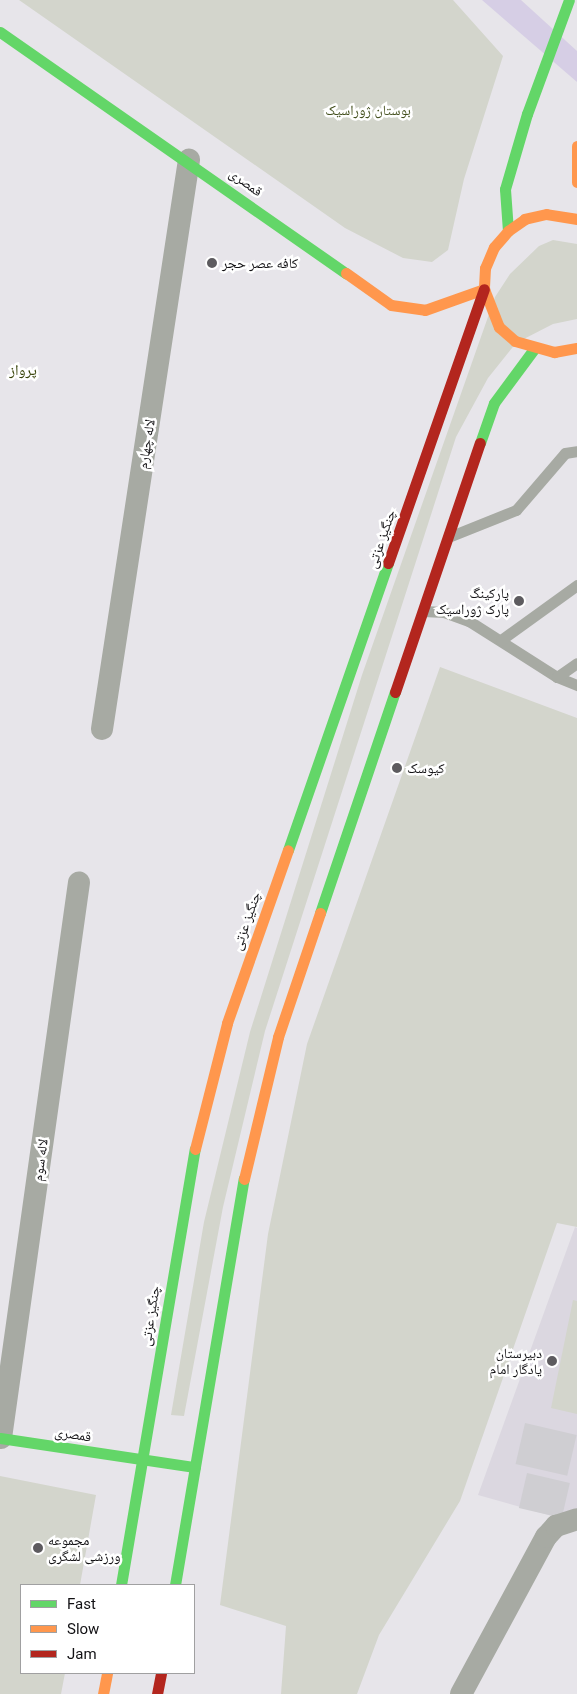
<!DOCTYPE html>
<html>
<head>
<meta charset="utf-8">
<style>
  body { margin:0 }
  #map { position:relative; width:577px; height:1694px; overflow:hidden; background:#e7e5ea; font-family:Roboto,"Noto Naskh Arabic",sans-serif }
  div>[style] { position:absolute }
  .built>* { inset:0; background:#dbd7e0 }
  .green>* { inset:0; background:#d3d5cc }
  .water>* { inset:0; background:#d6cee5 }
  .building>* { inset:0; background:#cfced2; transform-origin:0 0 }
  .lane>* { height:11px; margin:-5.5px; padding:0 5.5px; transform-origin:5.5px; border-radius:5.5px; background:#a7aaa3 }
  .street>* { height:22px; margin:-11px; padding:0 11px; transform-origin:11px; border-radius:11px; background:#a7aaa3 }
  .fast>* { height:11px; margin:-5.5px; padding:0 5.5px; transform-origin:5.5px; border-radius:5.5px; background:#63d668 }
  .slow>* { height:11px; margin:-5.5px; padding:0 5.5px; transform-origin:5.5px; border-radius:5.5px; background:#ff974d }
  .jam>* { height:11px; margin:-5.5px; padding:0 5.5px; transform-origin:5.5px; border-radius:5.5px; background:#b3261e }
  .dots>* { width:14px; height:14px; translate:-50% -50%; box-sizing:border-box; border:2px solid #fff; border-radius:50% }
  span { translate:-50% -50%; white-space:nowrap; text-align:center; line-height:1.15; -webkit-text-stroke:5px #fff; paint-order:stroke }
  .park-label { font-size:14px; color:#44501e }
  .street-label { font-size:14px; color:#121114 }
  .poi-label { font-size:14px; color:#121114 }
  .left { translate:0 -50%; text-align:left }
  .right { translate:-100% -50%; text-align:right }
  .neighbourhood-label { font-size:15px; color:#364207 }
  .legend { position:absolute; left:20px; top:1584px; width:175px; height:90px; box-sizing:border-box; background:#fff; border:1px solid #a0a0a1; margin:0; padding:6px 9px; list-style:none; font-size:15px; color:#121114 }
  .legend li { display:flex; align-items:center; gap:10px; height:25px }
  .legend b { width:25px; border:1px solid #a0a0a1 }
</style>
</head>
<body>
<div id="map">
  <div class="built">
    <div style="clip-path:polygon(575px 1227px,577px 1228px,577px 1523px,478px 1495px)"></div>
  </div>
  <div class="green">
    <div style="clip-path:polygon(19px 0,453px 0,503px 56px,464px 179px,448px 250px,432px 262px,403px 258px,345px 228px)"></div>
    <div style="clip-path:polygon(553px 240px,577px 244px,577px 319px,553px 324px,516px 343px,488px 378px,456px 437px,265px 1031px,223px 1207px,184px 1416px,171px 1415px,204px 1222px,250px 1032px,362px 675px,495px 297px,510px 274px,539px 246px)"></div>
    <div style="clip-path:polygon(440px 667px,577px 718px,577px 1227px,557px 1223px,460px 1501px,379px 1635px,357px 1694px,281px 1694px,286px 1626px,220px 1605px,268px 1234px,307px 1044px)"></div>
    <div style="clip-path:polygon(573px 1300px,577px 1301px,577px 1414px,551px 1408px)"></div>
    <div style="clip-path:polygon(0 1476px,96px 1495px,80px 1585px,21px 1585px,21px 1673px,65px 1673px,61px 1694px,0 1694px)"></div>
  </div>
  <div class="water">
    <div style="clip-path:polygon(482px 0,521px 0,577px 51px,577px 82px)"></div>
  </div>
  <div class="building">
    <div style="left:525px;top:1423px;width:53px;height:42px;rotate:13deg"></div>
    <div style="left:527px;top:1473px;width:44px;height:36px;rotate:13deg"></div>
  </div>
  <div class="lane">
    <div style="left:451px;top:536px;width:70px;rotate:-21.8deg"></div>
    <div style="left:516px;top:510px;width:75px;rotate:-49.3deg"></div>
    <div style="left:565px;top:453px;width:12px;rotate:-9deg"></div>
    <div style="left:423px;top:611px;width:21px;rotate:3deg"></div>
    <div style="left:444px;top:612px;width:27px;rotate:20deg"></div>
    <div style="left:469px;top:621px;width:104px;rotate:32.5deg"></div>
    <div style="left:557px;top:677px;width:22px;rotate:22deg"></div>
    <div style="left:501px;top:640px;width:94px;rotate:-35.9deg"></div>
    <div style="left:557px;top:677px;width:24px;rotate:-35deg"></div>
  </div>
  <div class="street">
    <div style="left:102px;top:729px;width:576px;rotate:-81.31deg"></div>
    <div style="left:1px;top:1438px;width:561px;rotate:-82.01deg"></div>
    <div style="left:461px;top:1694px;width:179px;rotate:-61.6deg"></div>
    <div style="left:546px;top:1537px;width:15px;rotate:-48deg"></div>
    <div style="left:556px;top:1526px;width:22px;rotate:-18deg"></div>
  </div>
  <div class="fast">
    <div style="left:0;top:32px;width:422px;rotate:34.9deg"></div>
    <div style="left:508px;top:231px;width:42px;rotate:-94.1deg"></div>
    <div style="left:505px;top:189px;width:78px;rotate:-73.7deg"></div>
    <div style="left:527px;top:114px;width:121px;rotate:-69.8deg"></div>
    <div style="left:480px;top:443px;width:42px;rotate:-70.7deg"></div>
    <div style="left:494px;top:403px;width:67px;rotate:-53.5deg"></div>
    <div style="left:288px;top:850px;width:304px;rotate:-70.8deg"></div>
    <div style="left:320px;top:913px;width:233px;rotate:-71.3deg"></div>
    <div style="left:0;top:1438px;width:197px;rotate:8.5deg"></div>
    <div style="left:121px;top:1585px;width:442px;rotate:-80.4deg"></div>
    <div style="left:175px;top:1585px;width:412px;rotate:-80.4deg"></div>
  </div>
  <div class="slow">
    <div style="left:577px;top:146px;width:36px;rotate:90deg"></div>
    <div style="left:577px;top:219px;width:31px;rotate:-171deg"></div>
    <div style="left:546px;top:214px;width:22px;rotate:167deg"></div>
    <div style="left:525px;top:219px;width:21px;rotate:145deg"></div>
    <div style="left:508px;top:231px;width:21px;rotate:131deg"></div>
    <div style="left:494px;top:247px;width:23px;rotate:113deg"></div>
    <div style="left:485px;top:268px;width:21px;rotate:93deg"></div>
    <div style="left:484px;top:289px;width:41px;rotate:68.5deg"></div>
    <div style="left:499px;top:327px;width:21px;rotate:41deg"></div>
    <div style="left:515px;top:341px;width:41px;rotate:15.8deg"></div>
    <div style="left:554px;top:352px;width:23px;rotate:-10deg"></div>
    <div style="left:346px;top:273px;width:55px;rotate:35.4deg"></div>
    <div style="left:391px;top:305px;width:34px;rotate:8deg"></div>
    <div style="left:425px;top:310px;width:63px;rotate:-19.6deg"></div>
    <div style="left:195px;top:1149px;width:130px;rotate:-75.7deg"></div>
    <div style="left:227px;top:1023px;width:183px;rotate:-70.6deg"></div>
    <div style="left:244px;top:1179px;width:146px;rotate:-76.5deg"></div>
    <div style="left:278px;top:1037px;width:131px;rotate:-71.3deg"></div>
    <div style="left:103px;top:1694px;width:21px;rotate:-79deg"></div>
  </div>
  <div class="jam">
    <div style="left:388px;top:563px;width:290px;rotate:-70.7deg"></div>
    <div style="left:395px;top:692px;width:263px;rotate:-71.2deg"></div>
    <div style="left:157px;top:1694px;width:21px;rotate:-79deg"></div>
  </div>
  <div class="dots">
    <div style="left:212px;top:263px;background:#5d5b5f"></div>
    <div style="left:519px;top:601px;background:#5d5b5f"></div>
    <div style="left:397px;top:768px;background:#5d5b5f"></div>
    <div style="left:552px;top:1361px;background:#5d5b5f"></div>
    <div style="left:38px;top:1548px;background:#5d5b5f"></div>
  </div>
  <div class="park-label">
    <span style="left:368px;top:110px">بوستان ژوراسیک</span>
  </div>
  <div class="street-label">
    <span style="left:246px;top:182px;rotate:36deg">قمصری</span>
    <span style="left:146px;top:444px;rotate:-81deg">لاله چهارم</span>
    <span style="left:381px;top:539px;rotate:-71deg">چنگیز عزتی</span>
    <span style="left:246px;top:921px;rotate:-71deg">چنگیز عزتی</span>
    <span style="left:40px;top:1160px;rotate:-82deg">لاله سوم</span>
    <span style="left:150px;top:1316px;rotate:-81deg">چنگیز عزتی</span>
    <span style="left:73px;top:1434px;rotate:8deg">قمصری</span>
  </div>
  <div class="poi-label">
    <span class="left" style="left:222px;top:263px">کافه عصر حجر</span>
    <span class="right" style="left:509px;top:601px">پارکینگ<br>پارک ژوراسیک</span>
    <span class="left" style="left:407px;top:768px">کیوسک</span>
    <span class="right" style="left:542px;top:1361px">دبیرستان<br>یادگار امام</span>
    <span class="left" style="left:48px;top:1548px">مجموعه<br>ورزشی لشگری</span>
  </div>
  <div class="neighbourhood-label">
    <span style="left:23px;top:371px">پرواز</span>
  </div>
  <ul class="legend">
  <li><b style="height:6px;background:#63d668"></b>Fast</li>
  <li><b style="height:6px;background:#ff974d"></b>Slow</li>
  <li><b style="height:6px;background:#b3261e"></b>Jam</li>
  </ul>
</div>
</body>
</html>
